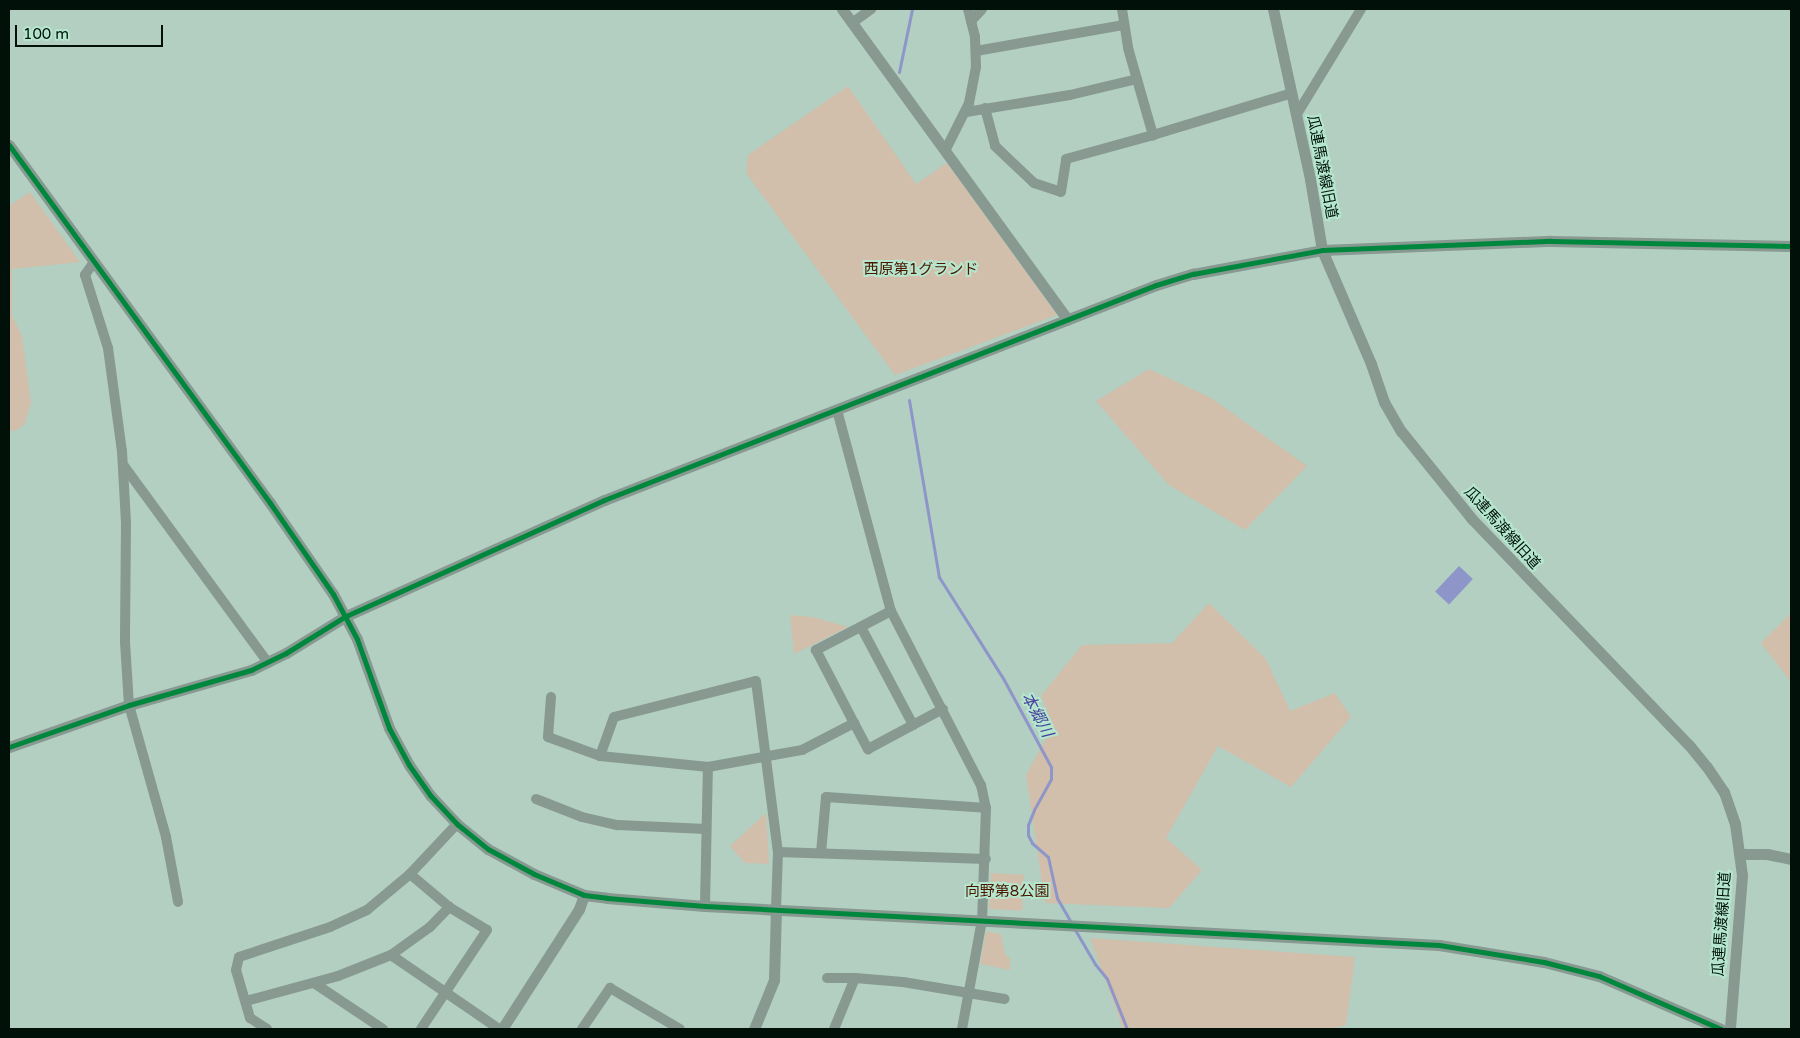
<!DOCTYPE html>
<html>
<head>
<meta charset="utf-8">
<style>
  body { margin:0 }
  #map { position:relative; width:1800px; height:1038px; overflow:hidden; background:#b3cfc1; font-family:"Varela Round","Noto Sans JP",sans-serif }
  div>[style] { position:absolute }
  .green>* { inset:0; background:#d1beab; transform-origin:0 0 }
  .water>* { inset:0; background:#8e96c9; transform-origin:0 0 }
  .stream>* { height:3px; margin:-1.5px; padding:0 1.5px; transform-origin:1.5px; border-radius:1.5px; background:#8e96c9 }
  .minor>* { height:10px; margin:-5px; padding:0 5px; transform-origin:5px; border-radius:5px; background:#879990 }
  .tertiary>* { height:11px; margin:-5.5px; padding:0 5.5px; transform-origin:5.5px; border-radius:5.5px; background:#879990 }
  .cycleway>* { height:5px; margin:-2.5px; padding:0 2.5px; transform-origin:2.5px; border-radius:2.5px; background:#00873e }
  span { translate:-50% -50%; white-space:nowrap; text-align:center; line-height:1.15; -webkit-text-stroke:4px #b5e7ce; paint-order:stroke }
  .street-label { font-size:15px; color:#011109 }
  .park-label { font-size:15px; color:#4c1600 }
  .water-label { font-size:16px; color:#483e9d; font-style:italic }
  .frame { position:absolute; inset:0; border:10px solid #011109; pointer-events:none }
  .scale { position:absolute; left:15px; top:25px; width:148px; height:22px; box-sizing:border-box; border:2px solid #011109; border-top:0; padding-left:6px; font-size:15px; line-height:18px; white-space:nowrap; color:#011109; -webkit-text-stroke:4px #b5e7ce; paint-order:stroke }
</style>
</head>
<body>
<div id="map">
  <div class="green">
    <div style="clip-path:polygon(848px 86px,916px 184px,947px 163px,1057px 315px,895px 375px,746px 173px,748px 155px)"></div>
    <div style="clip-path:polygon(30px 192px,80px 262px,12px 269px,12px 315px,22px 336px,31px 402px,25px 424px,15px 431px,9px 431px,9px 206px)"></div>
    <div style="clip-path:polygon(1149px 369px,1211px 398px,1307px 466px,1245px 530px,1169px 485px,1096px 401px)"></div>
    <div style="clip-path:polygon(1209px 603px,1266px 659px,1290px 711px,1335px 693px,1351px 717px,1291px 787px,1218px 746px,1166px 838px,1202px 870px,1169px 908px,1045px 903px,1026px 775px,1053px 726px,1041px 696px,1082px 645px,1172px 643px)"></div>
    <div style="clip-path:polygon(1791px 613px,1791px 682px,1761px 643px)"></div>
    <div style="clip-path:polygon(790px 615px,813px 617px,848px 627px,794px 654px)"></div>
    <div style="clip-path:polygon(766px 813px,769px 864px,745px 863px,730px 846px)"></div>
    <div style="left:991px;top:873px;width:33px;height:36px;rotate:3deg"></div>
    <div style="clip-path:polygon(986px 931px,1001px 934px,1005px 954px,1010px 958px,1010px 970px,980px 964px)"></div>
    <div style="clip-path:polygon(1090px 938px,1355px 957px,1346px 1025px,1332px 1029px,1123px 1029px)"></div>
  </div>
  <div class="water">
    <div style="left:1459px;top:566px;width:19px;height:35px;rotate:43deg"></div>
  </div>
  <div class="stream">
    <div style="left:899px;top:72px;width:64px;rotate:-78.3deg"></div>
    <div style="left:909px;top:400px;width:180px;rotate:80.4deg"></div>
    <div style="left:939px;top:577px;width:122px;rotate:57.7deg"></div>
    <div style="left:1004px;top:680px;width:99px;rotate:61.6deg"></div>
    <div style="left:1051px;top:767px;width:12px;rotate:90deg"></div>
    <div style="left:1051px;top:779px;width:35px;rotate:119deg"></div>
    <div style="left:1034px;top:810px;width:16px;rotate:112deg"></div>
    <div style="left:1028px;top:825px;width:10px;rotate:90deg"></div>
    <div style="left:1028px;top:835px;width:9px;rotate:63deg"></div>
    <div style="left:1032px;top:843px;width:21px;rotate:41deg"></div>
    <div style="left:1048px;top:857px;width:42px;rotate:77.6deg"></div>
    <div style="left:1057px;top:898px;width:28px;rotate:60deg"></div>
    <div style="left:1074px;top:928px;width:42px;rotate:59.7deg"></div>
    <div style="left:1095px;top:964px;width:19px;rotate:51deg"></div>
    <div style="left:1107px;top:979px;width:54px;rotate:68.2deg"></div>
  </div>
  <div class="minor">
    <div style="left:1122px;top:9px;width:39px;rotate:81deg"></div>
    <div style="left:1128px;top:48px;width:91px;rotate:74deg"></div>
    <div style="left:1153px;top:135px;width:145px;rotate:-16.8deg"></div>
    <div style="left:971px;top:21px;width:16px;rotate:-47deg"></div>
    <div style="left:852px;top:23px;width:24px;rotate:-36deg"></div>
    <div style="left:976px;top:51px;width:149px;rotate:-10deg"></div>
    <div style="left:985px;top:108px;width:39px;rotate:75deg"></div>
    <div style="left:995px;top:146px;width:54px;rotate:43.5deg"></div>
    <div style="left:1034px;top:183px;width:28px;rotate:18deg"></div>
    <div style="left:1061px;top:192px;width:33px;rotate:-81deg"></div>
    <div style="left:1066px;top:159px;width:90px;rotate:-15.4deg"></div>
    <div style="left:966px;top:112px;width:105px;rotate:-9.3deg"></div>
    <div style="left:1070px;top:95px;width:69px;rotate:-13.4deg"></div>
    <div style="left:1297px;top:114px;width:123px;rotate:-58.6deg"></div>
    <div style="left:946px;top:149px;width:51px;rotate:-63.4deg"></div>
    <div style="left:969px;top:103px;width:37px;rotate:-79deg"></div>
    <div style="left:976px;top:67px;width:30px;rotate:-92deg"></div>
    <div style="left:975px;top:37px;width:29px;rotate:-104deg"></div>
    <div style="left:94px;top:262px;width:16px;rotate:125deg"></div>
    <div style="left:85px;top:275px;width:77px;rotate:72.5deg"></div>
    <div style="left:108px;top:348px;width:104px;rotate:82.3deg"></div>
    <div style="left:122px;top:451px;width:71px;rotate:86.8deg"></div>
    <div style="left:126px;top:522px;width:120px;rotate:90.5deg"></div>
    <div style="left:125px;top:642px;width:63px;rotate:86.4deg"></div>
    <div style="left:129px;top:705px;width:137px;rotate:74.3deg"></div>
    <div style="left:166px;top:837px;width:66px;rotate:79.5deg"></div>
    <div style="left:837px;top:410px;width:208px;rotate:75deg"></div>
    <div style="left:891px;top:611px;width:196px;rotate:62.7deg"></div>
    <div style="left:981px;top:785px;width:24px;rotate:78deg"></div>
    <div style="left:986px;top:808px;width:112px;rotate:92deg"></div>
    <div style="left:982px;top:920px;width:111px;rotate:100.4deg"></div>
    <div style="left:124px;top:466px;width:244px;rotate:53.8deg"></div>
    <div style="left:891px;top:611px;width:85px;rotate:152.5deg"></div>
    <div style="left:816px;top:650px;width:82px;rotate:62.5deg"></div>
    <div style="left:854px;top:723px;width:30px;rotate:62deg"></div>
    <div style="left:868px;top:749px;width:85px;rotate:-28.1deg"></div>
    <div style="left:861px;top:627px;width:111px;rotate:62deg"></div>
    <div style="left:551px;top:697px;width:40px;rotate:94.3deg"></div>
    <div style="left:548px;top:737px;width:55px;rotate:20.1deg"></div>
    <div style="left:600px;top:756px;width:109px;rotate:5.8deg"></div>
    <div style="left:708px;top:767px;width:96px;rotate:-10.3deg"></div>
    <div style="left:802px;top:750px;width:59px;rotate:-27.4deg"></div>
    <div style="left:600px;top:756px;width:41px;rotate:-70.3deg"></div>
    <div style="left:614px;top:717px;width:146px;rotate:-14.2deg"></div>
    <div style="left:756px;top:681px;width:172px;rotate:82.7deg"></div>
    <div style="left:778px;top:852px;width:57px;rotate:92deg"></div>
    <div style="left:536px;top:799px;width:49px;rotate:21.4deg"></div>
    <div style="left:582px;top:817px;width:37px;rotate:13deg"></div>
    <div style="left:618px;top:825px;width:88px;rotate:2.6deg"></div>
    <div style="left:778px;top:852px;width:208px;rotate:1.9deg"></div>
    <div style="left:821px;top:853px;width:56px;rotate:-84.9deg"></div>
    <div style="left:826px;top:797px;width:160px;rotate:3.9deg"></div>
    <div style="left:410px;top:874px;width:69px;rotate:-46.8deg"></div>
    <div style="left:705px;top:906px;width:139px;rotate:-88.8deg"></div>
    <div style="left:391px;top:955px;width:131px;rotate:34.4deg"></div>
    <div style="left:827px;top:978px;width:28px"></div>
    <div style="left:855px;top:978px;width:48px;rotate:4.8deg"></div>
    <div style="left:903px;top:982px;width:103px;rotate:9.5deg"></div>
    <div style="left:314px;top:983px;width:83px;rotate:33.7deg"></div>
    <div style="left:246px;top:1001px;width:95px;rotate:-15.2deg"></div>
    <div style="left:338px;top:976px;width:57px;rotate:-21.6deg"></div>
    <div style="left:391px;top:955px;width:48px;rotate:-35.7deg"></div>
    <div style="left:430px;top:927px;width:28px;rotate:-46deg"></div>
    <div style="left:267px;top:1029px;width:20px;rotate:-147deg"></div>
    <div style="left:250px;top:1018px;width:50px;rotate:-106.3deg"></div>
    <div style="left:236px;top:970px;width:13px;rotate:-77deg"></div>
    <div style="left:239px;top:957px;width:96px;rotate:-18.2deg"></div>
    <div style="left:330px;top:927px;width:41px;rotate:-24.7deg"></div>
    <div style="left:367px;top:910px;width:56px;rotate:-39.9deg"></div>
    <div style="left:410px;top:874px;width:51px;rotate:40.2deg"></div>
    <div style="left:449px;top:907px;width:44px;rotate:31.2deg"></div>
    <div style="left:487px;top:930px;width:119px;rotate:123.7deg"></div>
    <div style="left:582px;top:1029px;width:50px;rotate:-55.7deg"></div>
    <div style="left:610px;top:988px;width:81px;rotate:30.4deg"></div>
    <div style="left:834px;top:1029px;width:55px;rotate:-67.6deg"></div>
  </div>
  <div class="tertiary">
    <div style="left:842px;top:9px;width:384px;rotate:54deg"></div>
    <div style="left:1273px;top:9px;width:174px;rotate:77.7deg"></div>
    <div style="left:1310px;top:179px;width:72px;rotate:80.4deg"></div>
    <div style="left:1322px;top:250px;width:124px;rotate:66.7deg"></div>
    <div style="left:1371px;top:364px;width:40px;rotate:71.1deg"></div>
    <div style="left:1384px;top:402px;width:34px;rotate:60deg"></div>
    <div style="left:1401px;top:431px;width:113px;rotate:51.1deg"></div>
    <div style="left:1472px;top:519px;width:313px;rotate:46.2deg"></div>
    <div style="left:1689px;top:745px;width:28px;rotate:51deg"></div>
    <div style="left:1707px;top:767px;width:30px;rotate:56deg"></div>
    <div style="left:1724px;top:792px;width:34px;rotate:71deg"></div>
    <div style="left:1735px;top:824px;width:51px;rotate:82.2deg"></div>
    <div style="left:1742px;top:875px;width:154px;rotate:94.5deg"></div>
    <div style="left:9px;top:145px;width:443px;rotate:53.9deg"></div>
    <div style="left:270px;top:503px;width:111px;rotate:55.3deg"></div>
    <div style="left:333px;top:594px;width:51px;rotate:61.9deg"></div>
    <div style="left:357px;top:639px;width:95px;rotate:70.2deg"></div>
    <div style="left:389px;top:728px;width:42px;rotate:61.6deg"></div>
    <div style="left:409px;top:765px;width:37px;rotate:55deg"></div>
    <div style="left:430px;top:795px;width:40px;rotate:47deg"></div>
    <div style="left:457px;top:824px;width:40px;rotate:39deg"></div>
    <div style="left:488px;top:849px;width:52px;rotate:28.5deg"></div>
    <div style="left:534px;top:874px;width:54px;rotate:22.8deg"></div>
    <div style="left:584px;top:895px;width:23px;rotate:7deg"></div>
    <div style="left:607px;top:898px;width:98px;rotate:4.7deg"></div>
    <div style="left:705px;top:906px;width:735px;rotate:3.04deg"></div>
    <div style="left:1439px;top:945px;width:106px;rotate:9.2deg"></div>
    <div style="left:1544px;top:962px;width:57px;rotate:14.3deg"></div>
    <div style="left:1599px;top:976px;width:133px;rotate:23.5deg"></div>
    <div style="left:9px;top:747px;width:127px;rotate:-19.3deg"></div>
    <div style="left:129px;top:705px;width:127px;rotate:-16deg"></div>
    <div style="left:251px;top:670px;width:39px;rotate:-26deg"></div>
    <div style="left:286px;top:653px;width:70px;rotate:-31.7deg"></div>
    <div style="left:346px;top:616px;width:283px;rotate:-24.2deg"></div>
    <div style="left:604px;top:500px;width:592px;rotate:-21.28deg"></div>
    <div style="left:1156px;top:285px;width:39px;rotate:-17deg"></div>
    <div style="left:1193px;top:274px;width:131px;rotate:-10.5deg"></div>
    <div style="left:1322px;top:250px;width:229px;rotate:-2.3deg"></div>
    <div style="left:1551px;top:241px;width:240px;rotate:1.2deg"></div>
    <div style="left:1740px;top:854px;width:27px"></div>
    <div style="left:1767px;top:854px;width:25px;rotate:12deg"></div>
    <div style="left:502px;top:1029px;width:143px;rotate:-57.3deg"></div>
    <div style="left:579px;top:909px;width:15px;rotate:-70deg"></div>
    <div style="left:754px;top:1029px;width:53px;rotate:-67.8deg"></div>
    <div style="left:774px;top:980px;width:71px;rotate:-88.4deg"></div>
  </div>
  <div class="cycleway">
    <div style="left:9px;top:145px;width:443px;rotate:53.9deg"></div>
    <div style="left:270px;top:503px;width:111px;rotate:55.3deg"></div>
    <div style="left:333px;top:594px;width:51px;rotate:61.9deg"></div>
    <div style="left:357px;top:639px;width:95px;rotate:70.2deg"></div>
    <div style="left:389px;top:728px;width:42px;rotate:61.6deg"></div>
    <div style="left:409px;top:765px;width:37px;rotate:55deg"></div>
    <div style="left:430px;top:795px;width:40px;rotate:47deg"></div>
    <div style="left:457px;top:824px;width:40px;rotate:39deg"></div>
    <div style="left:488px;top:849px;width:52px;rotate:28.5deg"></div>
    <div style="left:534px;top:874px;width:54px;rotate:22.8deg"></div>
    <div style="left:584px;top:895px;width:23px;rotate:7deg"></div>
    <div style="left:607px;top:898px;width:98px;rotate:4.7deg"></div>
    <div style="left:705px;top:906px;width:735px;rotate:3.04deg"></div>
    <div style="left:1439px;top:945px;width:106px;rotate:9.2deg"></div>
    <div style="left:1544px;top:962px;width:57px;rotate:14.3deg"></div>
    <div style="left:1599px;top:976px;width:133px;rotate:23.5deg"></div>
    <div style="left:9px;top:747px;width:127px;rotate:-19.3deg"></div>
    <div style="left:129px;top:705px;width:127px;rotate:-16deg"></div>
    <div style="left:251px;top:670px;width:39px;rotate:-26deg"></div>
    <div style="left:286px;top:653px;width:70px;rotate:-31.7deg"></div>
    <div style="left:346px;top:616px;width:283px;rotate:-24.2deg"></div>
    <div style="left:604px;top:500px;width:592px;rotate:-21.28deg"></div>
    <div style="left:1156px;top:285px;width:39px;rotate:-17deg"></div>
    <div style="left:1193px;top:274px;width:131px;rotate:-10.5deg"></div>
    <div style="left:1322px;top:250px;width:229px;rotate:-2.3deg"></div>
    <div style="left:1551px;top:241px;width:240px;rotate:1.2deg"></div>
  </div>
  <div class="street-label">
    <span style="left:1322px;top:167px;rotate:79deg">瓜連馬渡線旧道</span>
    <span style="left:1502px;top:528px;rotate:48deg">瓜連馬渡線旧道</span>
    <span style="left:1722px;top:924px;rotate:-86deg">瓜連馬渡線旧道</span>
  </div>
  <div class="park-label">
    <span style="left:921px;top:270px">西原第1グランド</span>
    <span style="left:1007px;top:892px">向野第8公園</span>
  </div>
  <div class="water-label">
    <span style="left:1037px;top:715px;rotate:62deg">本郷川</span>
  </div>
  <div class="frame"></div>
  <div class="scale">100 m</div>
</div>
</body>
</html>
